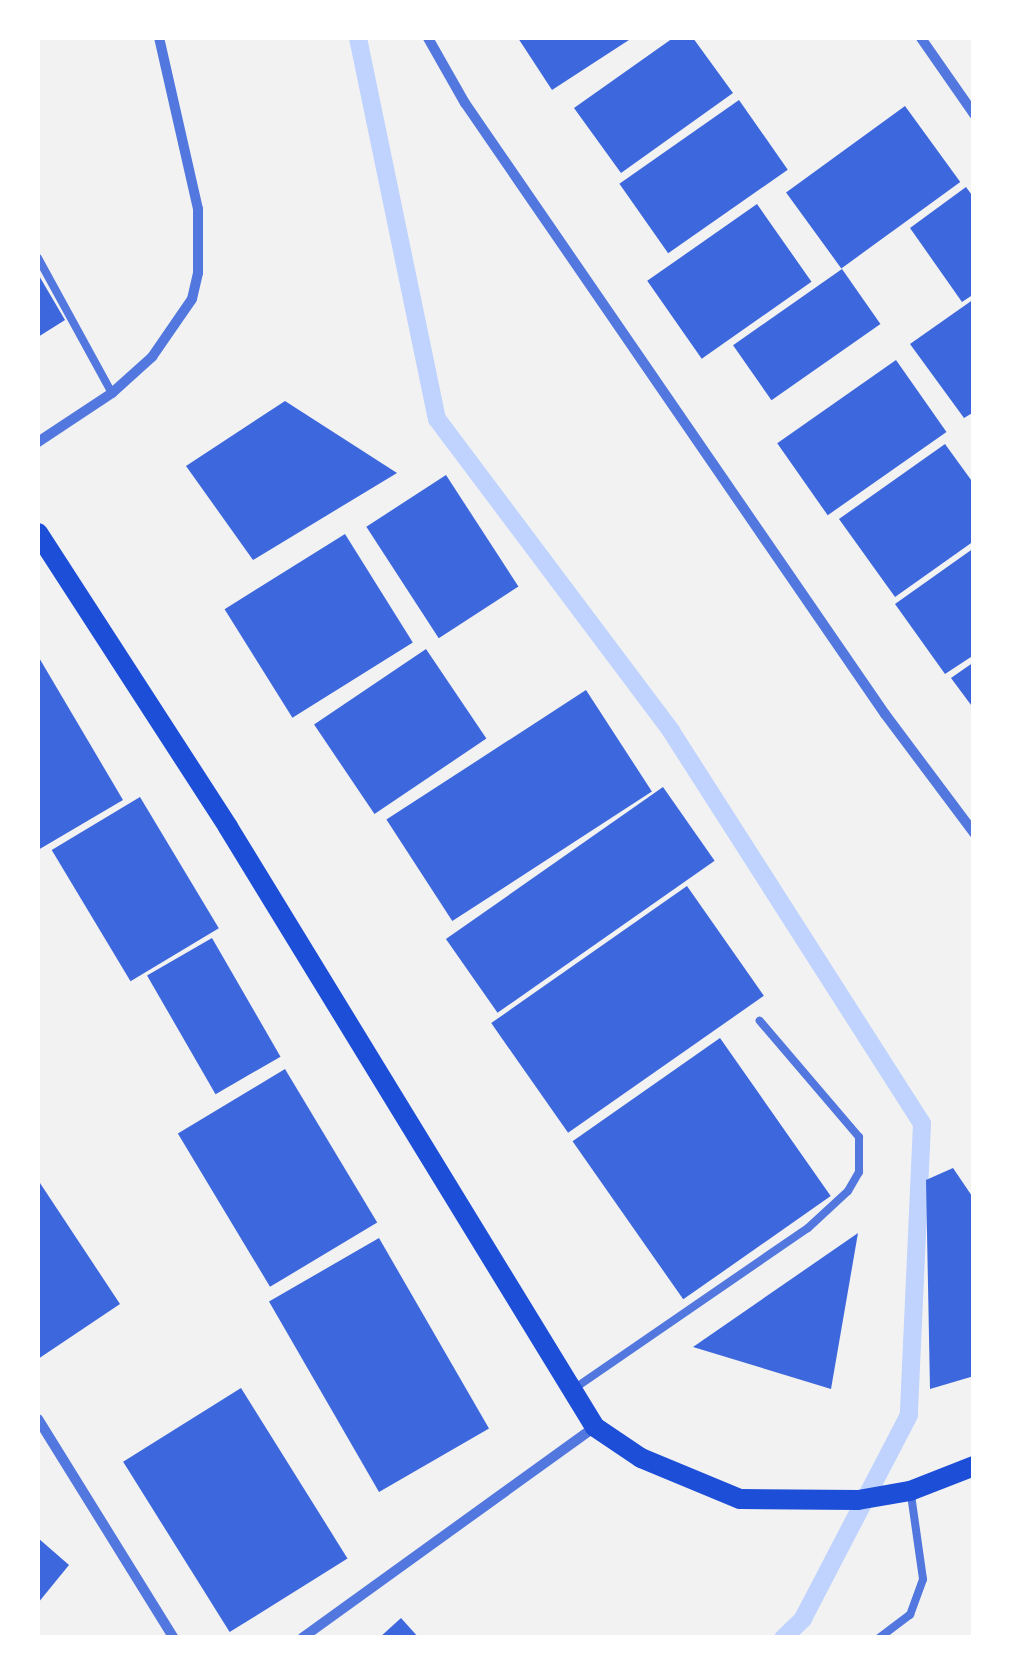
<!DOCTYPE html>
<html>
<head>
<meta charset="utf-8">
<style>
  body { margin:0 }
  #map { position:relative; width:1011px; height:1675px; overflow:hidden; background:#f2f2f2; font-family:"Work Sans",sans-serif }
  div>[style] { position:absolute }
  .stream>* { height:18px; margin:-9px; padding:0 9px; transform-origin:9px; border-radius:9px; background:#bfd3fe }
  .building>* { inset:0; background:#3d67dc; transform-origin:0 0 }
  .service>* { height:8px; margin:-4px; padding:0 4px; transform-origin:4px; border-radius:4px; background:#5277de }
  .minor>* { height:10px; margin:-5px; padding:0 5px; transform-origin:5px; border-radius:5px; background:#5277de }
  .secondary>* { height:20px; margin:-10px; padding:0 10px; transform-origin:10px; border-radius:10px; background:#1d4ed8 }
  span { translate:-50% -50%; white-space:nowrap; text-align:center; line-height:1.15; -webkit-text-stroke:9px #fff; paint-order:stroke }
  .frame { position:absolute; inset:0; border:40px solid #fff; pointer-events:none }
</style>
</head>
<body>
<div id="map">
  <div class="stream">
    <div style="left:358px;top:38px;width:389px;rotate:78.3deg"></div>
    <div style="left:437px;top:419px;width:390px;rotate:53.1deg"></div>
    <div style="left:671px;top:731px;width:466px;rotate:57.4deg"></div>
    <div style="left:922px;top:1124px;width:291px;rotate:92.6deg"></div>
    <div style="left:909px;top:1415px;width:230px;rotate:117.5deg"></div>
    <div style="left:803px;top:1619px;width:28px;rotate:136deg"></div>
  </div>
  <div class="building">
    <div style="clip-path:polygon(518px 38px,632px 38px,552px 90px)"></div>
    <div style="clip-path:polygon(673px 38px,693px 38px,733px 93px,621px 173px,574px 108px)"></div>
    <div style="left:739px;top:100px;width:85px;height:146px;rotate:55deg"></div>
    <div style="left:905px;top:106px;width:94px;height:147px;rotate:54deg"></div>
    <div style="clip-path:polygon(966px 187px,974px 198px,974px 294px,962px 302px,910px 228px)"></div>
    <div style="left:757px;top:204px;width:95px;height:134px;rotate:55deg"></div>
    <div style="left:842px;top:269px;width:67px;height:133px;rotate:55deg"></div>
    <div style="clip-path:polygon(38px 274px,65px 320px,38px 337px)"></div>
    <div style="clip-path:polygon(974px 299px,974px 412px,964px 418px,910px 344px)"></div>
    <div style="left:896px;top:360px;width:88px;height:145px;rotate:55deg"></div>
    <div style="clip-path:polygon(285px 401px,397px 473px,253px 560px,186px 466px)"></div>
    <div style="clip-path:polygon(945px 444px,974px 484px,974px 541px,895px 597px,839px 519px)"></div>
    <div style="left:446px;top:475px;width:133px;height:95px;rotate:57deg"></div>
    <div style="left:345px;top:534px;width:128px;height:142px;rotate:58deg"></div>
    <div style="clip-path:polygon(974px 548px,974px 655px,945px 674px,895px 604px)"></div>
    <div style="left:426px;top:649px;width:108px;height:135px;rotate:56deg"></div>
    <div style="clip-path:polygon(38px 656px,123px 800px,38px 850px)"></div>
    <div style="clip-path:polygon(974px 662px,974px 709px,951px 678px)"></div>
    <div style="left:586px;top:690px;width:121px;height:238px;rotate:57deg"></div>
    <div style="left:663px;top:787px;width:90px;height:265px;rotate:55deg"></div>
    <div style="left:140px;top:797px;width:153px;height:103px;rotate:59deg"></div>
    <div style="left:687px;top:886px;width:134px;height:239px;rotate:55deg"></div>
    <div style="left:212px;top:938px;width:137px;height:75px;rotate:60deg"></div>
    <div style="left:720px;top:1038px;width:193px;height:180px;rotate:55deg"></div>
    <div style="left:285px;top:1069px;width:179px;height:125px;rotate:59deg"></div>
    <div style="clip-path:polygon(953px 1168px,974px 1199px,974px 1376px,930px 1389px,926px 1180px)"></div>
    <div style="clip-path:polygon(38px 1180px,120px 1304px,38px 1359px)"></div>
    <div style="clip-path:polygon(858px 1233px,831px 1389px,693px 1347px)"></div>
    <div style="left:379px;top:1238px;width:220px;height:127px;rotate:60deg"></div>
    <div style="left:241px;top:1388px;width:201px;height:139px;rotate:58deg"></div>
    <div style="clip-path:polygon(38px 1538px,69px 1565px,38px 1603px)"></div>
    <div style="clip-path:polygon(401px 1618px,419px 1638px,379px 1638px)"></div>
  </div>
  <div class="service">
    <div style="left:38px;top:258px;width:154px;rotate:61.3deg"></div>
    <div style="left:575px;top:1388px;width:283px;rotate:-34.5deg"></div>
    <div style="left:808px;top:1228px;width:54px;rotate:-42.8deg"></div>
    <div style="left:848px;top:1191px;width:22px;rotate:-60deg"></div>
    <div style="left:859px;top:1172px;width:35px;rotate:-90deg"></div>
    <div style="left:859px;top:1137px;width:153px;rotate:-130.5deg"></div>
    <div style="left:879px;top:1638px;width:39px;rotate:-37deg"></div>
    <div style="left:910px;top:1615px;width:38px;rotate:-70deg"></div>
    <div style="left:923px;top:1579px;width:85px;rotate:-98.1deg"></div>
  </div>
  <div class="minor">
    <div style="left:428px;top:38px;width:75px;rotate:60.4deg"></div>
    <div style="left:465px;top:103px;width:741px;rotate:55.5deg"></div>
    <div style="left:885px;top:714px;width:149px;rotate:53.2deg"></div>
    <div style="left:921px;top:38px;width:93px;rotate:55.1deg"></div>
    <div style="left:38px;top:442px;width:89px;rotate:-33.5deg"></div>
    <div style="left:112px;top:393px;width:54px;rotate:-42deg"></div>
    <div style="left:152px;top:357px;width:70px;rotate:-55.4deg"></div>
    <div style="left:192px;top:299px;width:27px;rotate:-77deg"></div>
    <div style="left:198px;top:273px;width:64px;rotate:-90deg"></div>
    <div style="left:198px;top:209px;width:175px;rotate:-102.8deg"></div>
    <div style="left:38px;top:1419px;width:258px;rotate:58.2deg"></div>
    <div style="left:302px;top:1638px;width:361px;rotate:-35.8deg"></div>
  </div>
  <div class="secondary">
    <div style="left:38px;top:533px;width:350px;rotate:57.1deg"></div>
    <div style="left:228px;top:827px;width:703px;rotate:58.55deg"></div>
    <div style="left:595px;top:1427px;width:55px;rotate:34deg"></div>
    <div style="left:641px;top:1458px;width:107px;rotate:22.5deg"></div>
    <div style="left:740px;top:1499px;width:118px;rotate:0.5deg"></div>
    <div style="left:858px;top:1500px;width:53px;rotate:-9.8deg"></div>
    <div style="left:910px;top:1491px;width:69px;rotate:-21.3deg"></div>
  </div>
  <div class="frame"></div>
</div>
</body>
</html>
